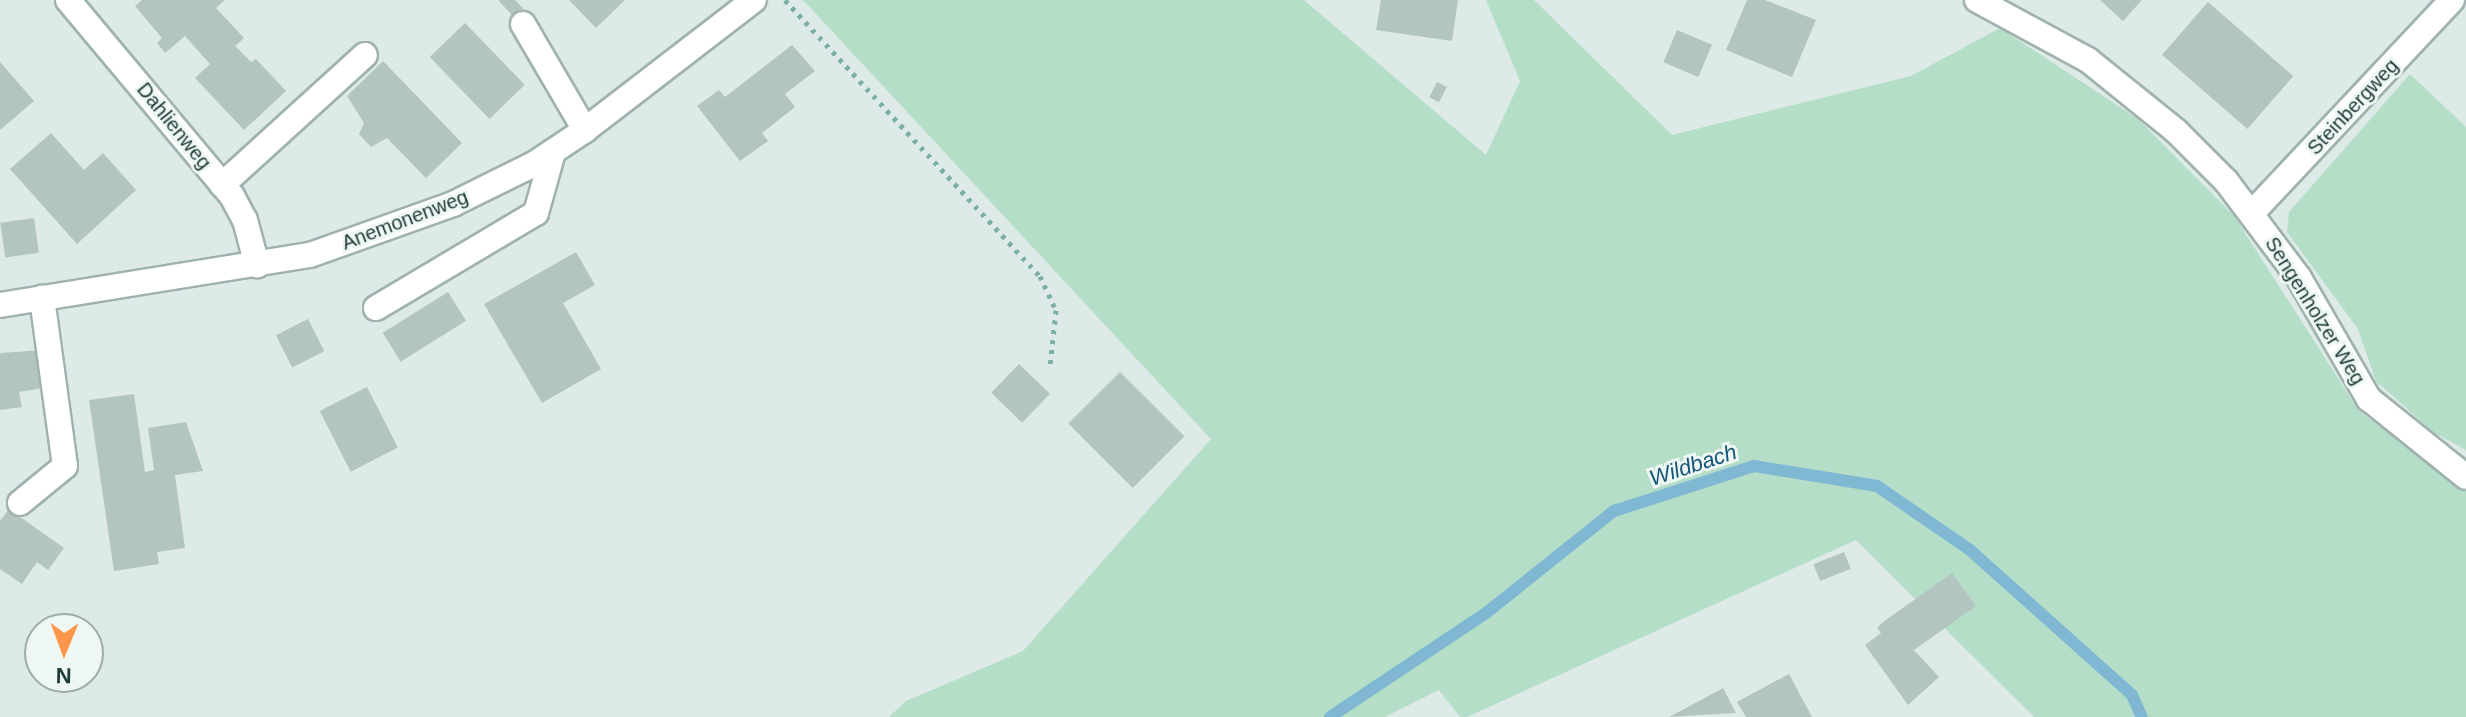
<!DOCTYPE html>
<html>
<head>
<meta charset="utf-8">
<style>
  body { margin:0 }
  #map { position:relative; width:2466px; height:717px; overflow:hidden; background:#ddeae7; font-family:Helvetica,sans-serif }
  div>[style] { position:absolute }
  .green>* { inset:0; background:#b4dec7 }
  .stream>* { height:12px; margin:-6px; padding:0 6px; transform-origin:6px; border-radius:6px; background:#80b8d4 }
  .building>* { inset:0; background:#b3c5c0; transform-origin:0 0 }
  .path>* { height:5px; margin-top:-2.5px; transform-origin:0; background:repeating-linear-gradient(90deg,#7bb0a9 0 4px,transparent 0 10px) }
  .roads { filter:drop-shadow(2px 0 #a0b2af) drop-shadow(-2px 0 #a0b2af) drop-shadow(0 2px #a0b2af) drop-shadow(0 -2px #a0b2af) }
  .minor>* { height:24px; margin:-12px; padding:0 12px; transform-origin:12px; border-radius:12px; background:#fff }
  span { translate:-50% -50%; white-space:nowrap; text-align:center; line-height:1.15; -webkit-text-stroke:6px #eef7f4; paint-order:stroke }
  .street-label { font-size:20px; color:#1e3b38 }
  .water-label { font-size:22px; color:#15577a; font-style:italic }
  .north { position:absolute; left:24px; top:613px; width:80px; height:80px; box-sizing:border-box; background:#eef7f4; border:2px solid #9baca9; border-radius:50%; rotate:181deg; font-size:22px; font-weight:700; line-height:32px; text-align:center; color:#1e3b38 }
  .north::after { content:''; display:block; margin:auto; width:28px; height:36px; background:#fb964a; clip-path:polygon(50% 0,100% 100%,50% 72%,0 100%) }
</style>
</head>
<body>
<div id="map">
  <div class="green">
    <div style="clip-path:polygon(803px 0,1304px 0,1486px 155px,1520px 81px,1486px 0,1534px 0,1672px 135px,1911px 76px,2000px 28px,2138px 119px,2234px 216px,2359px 411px,2466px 491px,2466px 717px,2034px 717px,1856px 540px,1467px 717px,1460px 717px,1439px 690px,1385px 717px,889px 717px,906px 701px,1023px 651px,1211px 439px)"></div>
    <div style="clip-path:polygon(2410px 74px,2466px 127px,2466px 450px,2433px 432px,2376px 381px,2358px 329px,2287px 232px,2289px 212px)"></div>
  </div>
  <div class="stream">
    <div style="left:1330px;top:717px;width:187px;rotate:-33.7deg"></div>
    <div style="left:1486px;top:613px;width:164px;rotate:-38.6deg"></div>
    <div style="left:1614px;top:511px;width:147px;rotate:-17.8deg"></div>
    <div style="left:1754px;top:466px;width:125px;rotate:9.2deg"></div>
    <div style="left:1877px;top:486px;width:113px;rotate:34.5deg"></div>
    <div style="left:1970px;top:550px;width:217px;rotate:41.8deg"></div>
    <div style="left:2132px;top:695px;width:24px;rotate:66deg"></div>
  </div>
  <div class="building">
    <div style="clip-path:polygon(142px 0,225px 0,216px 8px,244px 38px,235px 46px,251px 62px,256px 59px,286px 91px,244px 130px,195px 78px,210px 64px,185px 36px,165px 53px,157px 43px,162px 38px,135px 6px)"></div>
    <div style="clip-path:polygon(498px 0,515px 0,523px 8px,514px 17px)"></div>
    <div style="clip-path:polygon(569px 0,625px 0,596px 28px)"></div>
    <div style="clip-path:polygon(1381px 0,1458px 0,1452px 41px,1376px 30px)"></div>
    <div style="clip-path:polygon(1747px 0,1765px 0,1816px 20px,1792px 77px,1726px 50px)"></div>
    <div style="clip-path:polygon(2100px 0,2142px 0,2123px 21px)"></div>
    <div style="left:2208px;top:2px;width:113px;height:70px;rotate:41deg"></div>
    <div style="left:465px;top:23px;width:86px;height:49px;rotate:46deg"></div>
    <div style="left:1677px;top:30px;width:38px;height:35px;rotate:23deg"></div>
    <div style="clip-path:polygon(792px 45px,815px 71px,785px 94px,795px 107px,762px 133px,768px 141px,740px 161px,697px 106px,719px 90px,725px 97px)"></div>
    <div style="clip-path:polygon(383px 61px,462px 143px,426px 178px,387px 138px,371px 147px,359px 134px,364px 123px,347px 96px)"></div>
    <div style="clip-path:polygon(0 62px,34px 101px,0 130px)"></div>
    <div style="left:1437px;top:82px;width:11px;height:17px;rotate:27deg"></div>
    <div style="clip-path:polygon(51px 133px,84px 170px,103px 153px,136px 190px,77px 244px,10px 169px)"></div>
    <div style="left:34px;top:218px;width:35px;height:34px;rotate:82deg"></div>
    <div style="clip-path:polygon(576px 252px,595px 285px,563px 303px,601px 369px,542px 403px,484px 304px)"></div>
    <div style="left:448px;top:292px;width:34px;height:77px;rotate:58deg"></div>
    <div style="left:308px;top:319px;width:36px;height:36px;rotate:63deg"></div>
    <div style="clip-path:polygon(44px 350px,49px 387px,19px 392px,22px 407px,0 410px,0 353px)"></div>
    <div style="left:1019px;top:364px;width:43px;height:40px;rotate:44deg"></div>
    <div style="left:1120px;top:372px;width:91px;height:73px;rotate:45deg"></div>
    <div style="left:367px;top:387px;width:68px;height:53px;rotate:63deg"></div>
    <div style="clip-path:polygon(134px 394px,145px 472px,154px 470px,148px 428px,186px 422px,203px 471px,175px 475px,185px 548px,157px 552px,159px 564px,114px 571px,89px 400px)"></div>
    <div style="clip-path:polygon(9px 509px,64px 548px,48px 570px,37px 562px,22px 584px,0 569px,0 521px)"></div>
    <div style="left:1844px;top:552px;width:18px;height:33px;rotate:68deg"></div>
    <div style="clip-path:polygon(1952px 573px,1976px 606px,1914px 650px,1939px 677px,1908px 705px,1865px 645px,1881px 633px,1877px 628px,1883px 622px)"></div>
    <div style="clip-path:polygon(1789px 674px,1812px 717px,1746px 717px,1737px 702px)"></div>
    <div style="clip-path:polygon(1723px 688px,1736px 713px,1669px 717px,1701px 700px)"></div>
  </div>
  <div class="path">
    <div style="left:785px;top:0;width:376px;rotate:47.3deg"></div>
    <div style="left:1040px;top:276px;width:38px;rotate:65deg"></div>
    <div style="left:1056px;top:310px;width:56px;rotate:96.1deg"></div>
  </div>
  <div class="roads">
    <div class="minor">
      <div style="left:68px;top:0;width:256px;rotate:50.1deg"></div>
      <div style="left:232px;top:196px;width:27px;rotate:62deg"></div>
      <div style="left:245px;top:220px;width:47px;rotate:75.1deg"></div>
      <div style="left:1977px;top:0;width:126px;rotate:28.4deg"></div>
      <div style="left:2088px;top:60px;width:113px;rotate:38.9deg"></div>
      <div style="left:2176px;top:131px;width:71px;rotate:45deg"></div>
      <div style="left:2226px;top:181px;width:121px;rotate:53deg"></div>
      <div style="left:2299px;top:278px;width:140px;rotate:60deg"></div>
      <div style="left:2369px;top:399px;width:124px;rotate:38.8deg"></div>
      <div style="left:523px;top:24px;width:123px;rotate:59.7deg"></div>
      <div style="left:222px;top:185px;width:193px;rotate:-42.3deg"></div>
      <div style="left:2252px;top:213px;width:292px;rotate:-46.8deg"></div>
      <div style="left:0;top:305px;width:314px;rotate:-9.2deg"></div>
      <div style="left:310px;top:255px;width:152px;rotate:-19.6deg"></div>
      <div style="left:453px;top:204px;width:90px;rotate:-26.3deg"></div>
      <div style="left:534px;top:164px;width:61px;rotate:-33.7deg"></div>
      <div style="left:585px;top:130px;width:213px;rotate:-37.6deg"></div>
      <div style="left:376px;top:308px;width:186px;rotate:-30.7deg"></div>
      <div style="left:536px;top:213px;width:63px;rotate:-74.4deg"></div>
      <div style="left:20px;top:503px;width:58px;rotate:-39.4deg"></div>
      <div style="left:65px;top:466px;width:170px;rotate:-97.8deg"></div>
    </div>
  </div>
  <div class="street-label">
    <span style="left:2353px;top:107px;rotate:-47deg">Steinbergweg</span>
    <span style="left:174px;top:126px;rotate:51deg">Dahlienweg</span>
    <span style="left:405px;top:220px;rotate:-21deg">Anemonenweg</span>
    <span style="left:2315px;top:311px;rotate:58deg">Sengenholzer Weg</span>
  </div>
  <div class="water-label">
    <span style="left:1693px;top:465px;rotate:-18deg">Wildbach</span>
  </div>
  <div class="north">N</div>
</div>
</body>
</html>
